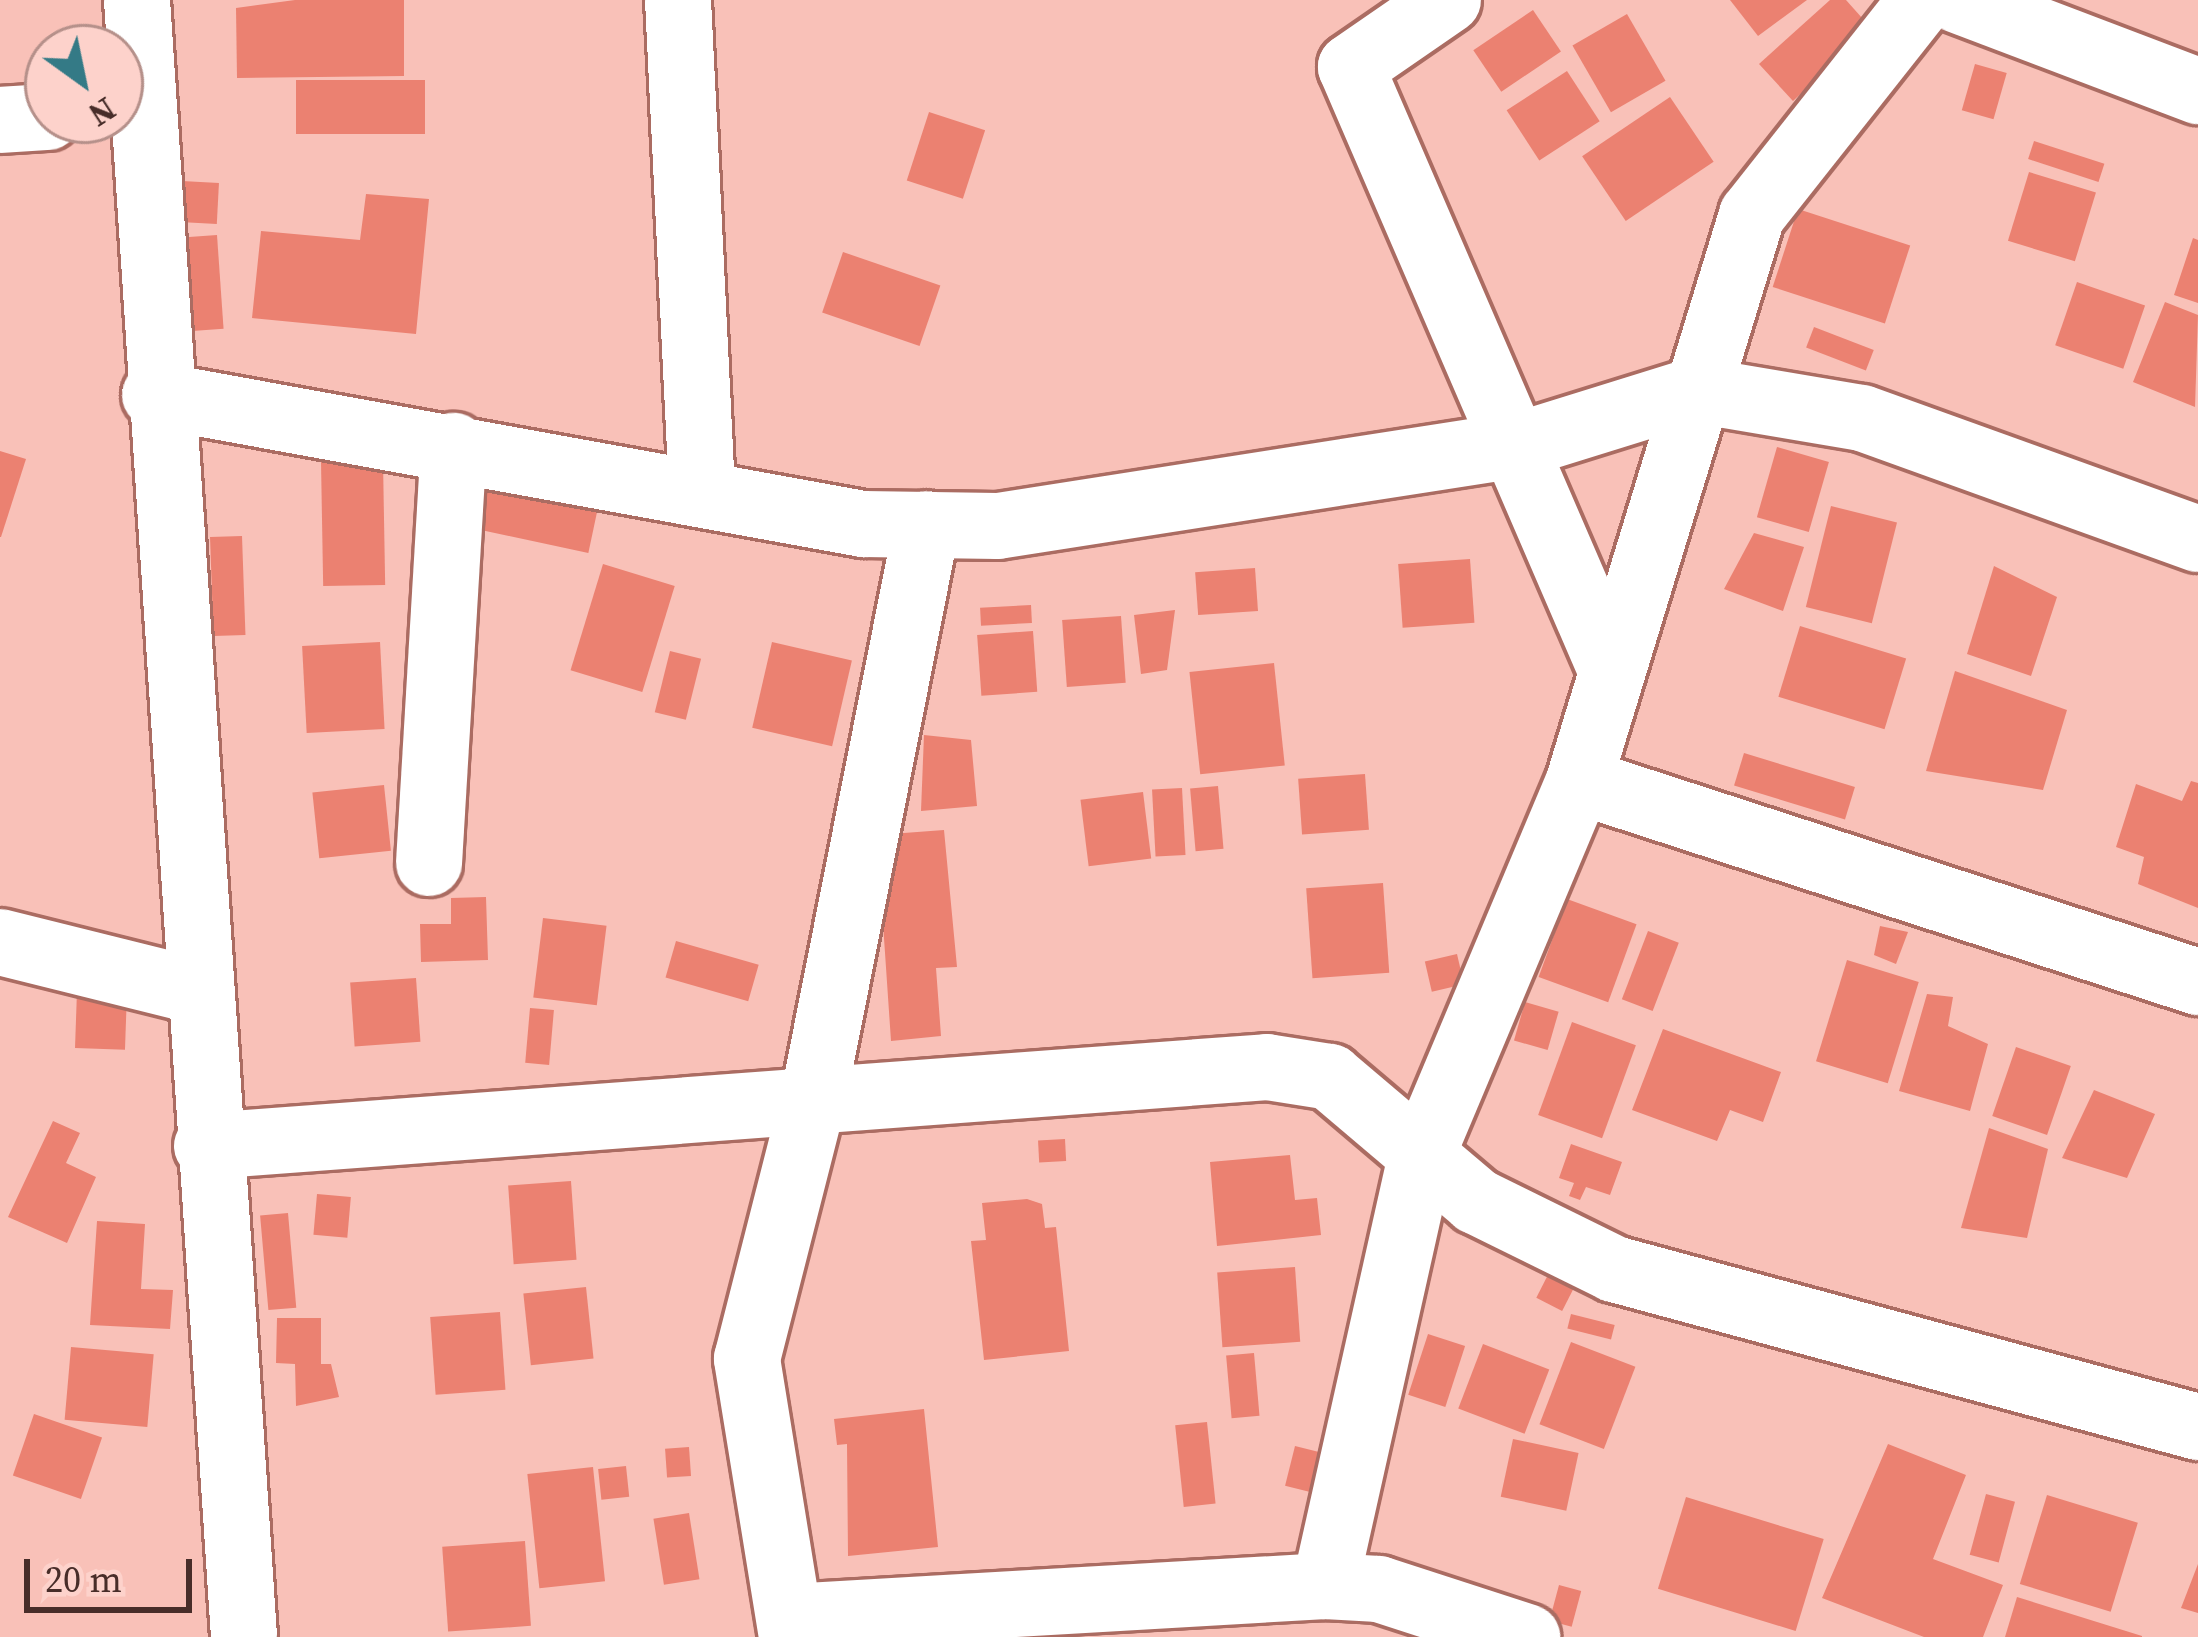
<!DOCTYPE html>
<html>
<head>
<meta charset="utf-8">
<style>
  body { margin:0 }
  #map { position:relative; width:2198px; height:1637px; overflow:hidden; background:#f9c1b8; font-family:"Source Serif 4",serif }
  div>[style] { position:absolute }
  .building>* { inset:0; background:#eb8171; transform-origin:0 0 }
  .roads { filter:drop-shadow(3px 0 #ab6c62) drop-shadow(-3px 0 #ab6c62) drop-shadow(0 3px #ab6c62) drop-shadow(0 -3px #ab6c62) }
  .minor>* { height:66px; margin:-33px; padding:0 33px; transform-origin:33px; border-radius:33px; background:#fff }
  span { translate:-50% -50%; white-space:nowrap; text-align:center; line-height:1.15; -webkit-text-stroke:9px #fdd2cb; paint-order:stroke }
  .north { position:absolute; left:24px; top:24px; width:120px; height:120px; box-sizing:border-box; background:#fdd2cb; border:3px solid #b5908a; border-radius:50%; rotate:147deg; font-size:33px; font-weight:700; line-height:48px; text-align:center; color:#482d29 }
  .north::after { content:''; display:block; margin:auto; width:42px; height:54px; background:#347a86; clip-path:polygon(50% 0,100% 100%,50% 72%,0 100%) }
  .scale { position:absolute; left:24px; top:1559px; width:168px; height:54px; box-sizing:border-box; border:6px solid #482d29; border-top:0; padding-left:15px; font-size:36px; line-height:42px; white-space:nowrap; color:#482d29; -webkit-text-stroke:9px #fdd2cb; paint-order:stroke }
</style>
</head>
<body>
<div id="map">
  <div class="building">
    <div style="clip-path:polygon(295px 0,404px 0,404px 76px,237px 78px,236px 8px)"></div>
    <div style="clip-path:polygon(1730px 0,1807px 0,1758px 36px)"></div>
    <div style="clip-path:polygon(1830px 0,1846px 0,1871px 28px,1793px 101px,1759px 64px)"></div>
    <div style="left:1533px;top:10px;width:50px;height:72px;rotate:56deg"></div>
    <div style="left:1627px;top:14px;width:77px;height:63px;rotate:60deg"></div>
    <div style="left:1975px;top:64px;width:33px;height:48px;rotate:16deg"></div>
    <div style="left:1567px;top:71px;width:60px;height:72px;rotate:57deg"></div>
    <div style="left:425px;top:80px;width:54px;height:129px;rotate:90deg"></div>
    <div style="left:1670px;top:97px;width:78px;height:106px;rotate:56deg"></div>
    <div style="left:929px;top:112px;width:59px;height:72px;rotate:18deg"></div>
    <div style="left:2034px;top:141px;width:74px;height:19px;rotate:18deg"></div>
    <div style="left:2029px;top:172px;width:70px;height:72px;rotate:17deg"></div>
    <div style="left:182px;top:181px;width:37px;height:41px;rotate:3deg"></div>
    <div style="clip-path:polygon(366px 194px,429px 199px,416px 334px,252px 318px,261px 231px,360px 240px)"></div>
    <div style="left:1798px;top:209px;width:118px;height:82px;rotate:18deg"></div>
    <div style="left:217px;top:235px;width:94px;height:42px;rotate:86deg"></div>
    <div style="clip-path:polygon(2193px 238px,2198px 240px,2198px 303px,2174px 295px)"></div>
    <div style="left:843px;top:252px;width:103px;height:64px;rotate:19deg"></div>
    <div style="left:2077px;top:282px;width:72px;height:67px;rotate:19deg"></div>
    <div style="clip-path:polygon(2165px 302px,2198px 315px,2195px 407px,2133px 382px)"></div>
    <div style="left:1814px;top:327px;width:64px;height:22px;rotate:21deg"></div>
    <div style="left:1777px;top:447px;width:54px;height:73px;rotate:16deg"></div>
    <div style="clip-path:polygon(0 451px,26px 459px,1px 537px,0 537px)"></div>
    <div style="left:383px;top:461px;width:124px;height:62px;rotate:89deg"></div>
    <div style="left:472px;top:475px;width:130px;height:52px;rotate:12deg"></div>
    <div style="left:1831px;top:506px;width:68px;height:104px;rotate:14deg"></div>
    <div style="clip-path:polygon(1754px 533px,1804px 547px,1783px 611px,1724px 589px)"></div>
    <div style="left:242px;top:536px;width:99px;height:32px;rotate:88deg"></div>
    <div style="left:1470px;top:559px;width:64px;height:72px;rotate:86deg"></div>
    <div style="left:603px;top:564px;width:75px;height:111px;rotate:17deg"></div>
    <div style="clip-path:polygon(1994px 566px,2057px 597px,2031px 676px,1967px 654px)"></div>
    <div style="left:1255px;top:568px;width:43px;height:60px;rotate:86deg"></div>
    <div style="left:1031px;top:605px;width:18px;height:51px;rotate:87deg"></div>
    <div style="clip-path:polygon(1175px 610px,1167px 670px,1141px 674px,1134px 615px)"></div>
    <div style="left:1121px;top:616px;width:67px;height:59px;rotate:86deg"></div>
    <div style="left:1800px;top:626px;width:111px;height:74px;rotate:17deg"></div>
    <div style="left:1033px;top:631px;width:61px;height:56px;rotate:86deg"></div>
    <div style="left:380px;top:642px;width:87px;height:78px;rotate:87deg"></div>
    <div style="left:772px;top:642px;width:82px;height:88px;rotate:13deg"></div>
    <div style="left:670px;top:651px;width:32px;height:63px;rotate:14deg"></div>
    <div style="left:1274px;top:663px;width:103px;height:85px;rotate:84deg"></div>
    <div style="clip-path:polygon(1955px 671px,2067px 710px,2043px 790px,1926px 771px)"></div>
    <div style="clip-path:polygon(924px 735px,971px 740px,977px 806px,921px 811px)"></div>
    <div style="left:1744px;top:753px;width:116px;height:34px;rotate:17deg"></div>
    <div style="left:1365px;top:774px;width:56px;height:67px;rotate:86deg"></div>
    <div style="clip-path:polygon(2191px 781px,2198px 783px,2198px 908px,2138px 884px,2144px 857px,2116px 847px,2136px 784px,2182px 801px)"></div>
    <div style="left:384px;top:785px;width:66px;height:72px;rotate:84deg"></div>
    <div style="left:1218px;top:786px;width:63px;height:28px;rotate:85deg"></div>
    <div style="left:1182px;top:788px;width:67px;height:30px;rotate:87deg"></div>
    <div style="left:1143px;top:792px;width:67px;height:63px;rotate:83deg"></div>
    <div style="clip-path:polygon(944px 830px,957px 967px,936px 968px,941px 1036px,891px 1041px,877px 835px)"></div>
    <div style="left:1383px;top:883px;width:90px;height:77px;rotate:86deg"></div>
    <div style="clip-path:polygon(486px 897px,488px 960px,421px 962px,420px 924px,451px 924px,451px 898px)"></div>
    <div style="left:1567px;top:899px;width:74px;height:83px;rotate:20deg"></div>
    <div style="left:543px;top:918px;width:64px;height:80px;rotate:7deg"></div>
    <div style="clip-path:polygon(1880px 926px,1908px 932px,1896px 964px,1874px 955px)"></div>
    <div style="left:1648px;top:931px;width:33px;height:73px;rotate:21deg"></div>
    <div style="left:676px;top:941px;width:86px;height:38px;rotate:16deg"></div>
    <div style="left:1457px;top:954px;width:31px;height:33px;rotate:77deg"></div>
    <div style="left:1847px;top:960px;width:75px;height:106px;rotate:17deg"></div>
    <div style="left:416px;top:978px;width:64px;height:66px;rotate:86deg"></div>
    <div style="left:77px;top:991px;width:50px;height:57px;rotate:2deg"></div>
    <div style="clip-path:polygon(1927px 994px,1953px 997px,1948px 1026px,1988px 1044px,1970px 1111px,1899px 1091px)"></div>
    <div style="left:1525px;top:1002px;width:35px;height:40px;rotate:16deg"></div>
    <div style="left:530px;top:1008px;width:24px;height:55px;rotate:5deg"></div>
    <div style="left:1572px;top:1022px;width:68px;height:99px;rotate:20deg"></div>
    <div style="clip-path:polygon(1663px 1029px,1781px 1072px,1763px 1122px,1730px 1110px,1717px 1141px,1632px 1110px)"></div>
    <div style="left:2016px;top:1047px;width:58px;height:73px;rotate:19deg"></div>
    <div style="clip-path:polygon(2094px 1090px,2155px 1114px,2127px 1178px,2062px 1158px)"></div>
    <div style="clip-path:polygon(53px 1121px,80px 1133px,66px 1163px,96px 1177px,67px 1243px,8px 1217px)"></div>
    <div style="clip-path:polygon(1989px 1128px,2048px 1149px,2027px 1238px,1961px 1228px)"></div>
    <div style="left:1065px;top:1139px;width:22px;height:27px;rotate:87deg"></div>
    <div style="clip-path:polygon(1571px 1144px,1622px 1162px,1610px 1195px,1586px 1187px,1580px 1200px,1569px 1196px,1574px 1183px,1559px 1178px)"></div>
    <div style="clip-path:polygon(1290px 1155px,1295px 1200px,1317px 1198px,1321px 1235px,1217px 1246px,1210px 1162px)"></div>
    <div style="left:571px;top:1181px;width:79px;height:63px;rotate:86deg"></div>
    <div style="left:317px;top:1194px;width:34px;height:41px;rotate:5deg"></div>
    <div style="clip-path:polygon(1027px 1199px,1042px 1204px,1045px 1228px,1056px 1227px,1069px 1351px,984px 1360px,971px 1241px,986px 1240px,982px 1203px)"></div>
    <div style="left:288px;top:1213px;width:95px;height:28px;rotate:85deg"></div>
    <div style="clip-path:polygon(97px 1221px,145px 1224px,141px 1289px,173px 1290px,170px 1329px,90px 1325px)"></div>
    <div style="left:1554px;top:1263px;width:29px;height:39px;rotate:27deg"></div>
    <div style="left:1295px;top:1267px;width:75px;height:78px;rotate:86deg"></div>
    <div style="left:586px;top:1287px;width:72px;height:63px;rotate:84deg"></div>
    <div style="left:500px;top:1312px;width:78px;height:70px;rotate:86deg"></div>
    <div style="left:1571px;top:1314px;width:45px;height:15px;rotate:14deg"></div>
    <div style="clip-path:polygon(277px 1318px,321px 1318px,321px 1364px,331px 1364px,339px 1397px,296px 1406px,295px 1364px,276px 1363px)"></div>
    <div style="left:1428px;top:1334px;width:39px;height:64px;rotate:18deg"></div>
    <div style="left:1571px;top:1342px;width:69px;height:88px;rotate:21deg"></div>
    <div style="left:1483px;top:1344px;width:71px;height:69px;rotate:21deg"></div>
    <div style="left:71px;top:1347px;width:83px;height:73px;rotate:5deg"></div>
    <div style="left:1254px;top:1353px;width:63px;height:28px;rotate:85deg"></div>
    <div style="clip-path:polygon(924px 1409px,938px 1547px,848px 1556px,847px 1444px,837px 1445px,834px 1419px)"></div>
    <div style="left:34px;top:1414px;width:72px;height:65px;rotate:19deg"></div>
    <div style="left:1207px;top:1422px;width:82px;height:32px;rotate:84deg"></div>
    <div style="left:1513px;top:1439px;width:67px;height:59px;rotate:12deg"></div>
    <div style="clip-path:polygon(1888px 1444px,1966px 1475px,1933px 1559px,2003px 1585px,1983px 1637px,1924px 1637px,1822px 1598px)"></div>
    <div style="left:1295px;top:1446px;width:32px;height:41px;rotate:14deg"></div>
    <div style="left:689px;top:1447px;width:29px;height:24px;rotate:86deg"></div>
    <div style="left:626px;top:1466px;width:31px;height:28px;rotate:84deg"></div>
    <div style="left:593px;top:1467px;width:115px;height:66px;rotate:84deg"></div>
    <div style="left:1986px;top:1494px;width:30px;height:63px;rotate:15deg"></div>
    <div style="left:2047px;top:1495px;width:95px;height:93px;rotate:17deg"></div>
    <div style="left:1686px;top:1497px;width:144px;height:96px;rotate:17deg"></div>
    <div style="left:689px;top:1513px;width:67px;height:36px;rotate:81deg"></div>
    <div style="left:525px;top:1541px;width:85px;height:83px;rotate:86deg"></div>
    <div style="clip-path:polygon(2198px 1564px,2198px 1613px,2181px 1608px)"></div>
    <div style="left:1559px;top:1585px;width:23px;height:37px;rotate:15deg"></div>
    <div style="clip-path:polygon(2017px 1597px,2142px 1636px,2142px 1637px,2005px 1637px)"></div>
  </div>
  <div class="roads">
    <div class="minor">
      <div style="left:137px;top:0;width:1640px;rotate:86.26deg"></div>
      <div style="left:678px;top:0;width:493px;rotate:87.2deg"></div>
      <div style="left:1448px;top:0;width:118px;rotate:145.4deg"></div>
      <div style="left:1351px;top:67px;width:659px;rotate:66.66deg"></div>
      <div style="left:1958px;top:0;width:257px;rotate:20.8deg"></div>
      <div style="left:0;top:120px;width:48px;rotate:-3.6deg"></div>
      <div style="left:155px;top:395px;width:720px;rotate:10.33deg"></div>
      <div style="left:863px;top:524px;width:135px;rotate:0.8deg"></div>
      <div style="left:998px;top:526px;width:531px;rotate:-8.88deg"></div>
      <div style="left:1523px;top:444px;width:181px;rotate:-17.3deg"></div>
      <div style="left:1696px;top:390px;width:168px;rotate:9.6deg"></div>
      <div style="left:1862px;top:418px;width:357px;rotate:19.8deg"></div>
      <div style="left:1579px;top:781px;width:651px;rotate:17.99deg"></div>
      <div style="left:429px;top:863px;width:418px;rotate:-86.6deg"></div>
      <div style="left:0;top:942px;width:202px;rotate:14deg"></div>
      <div style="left:207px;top:1146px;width:1063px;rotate:-4.26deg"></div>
      <div style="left:1267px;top:1067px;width:64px;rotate:9deg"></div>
      <div style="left:1330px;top:1077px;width:192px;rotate:40.3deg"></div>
      <div style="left:1476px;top:1201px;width:154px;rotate:26.2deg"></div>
      <div style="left:1614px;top:1269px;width:605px;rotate:15.14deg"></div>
      <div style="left:1325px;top:1586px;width:440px;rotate:-77.4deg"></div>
      <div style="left:1421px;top:1157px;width:408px;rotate:-67.2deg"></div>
      <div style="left:1579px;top:781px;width:592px;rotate:-73deg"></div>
      <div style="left:1752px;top:215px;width:274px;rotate:-51.7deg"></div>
      <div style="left:790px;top:1617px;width:536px;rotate:-3.32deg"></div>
      <div style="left:1325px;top:1586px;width:54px;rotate:3.2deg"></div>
      <div style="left:1379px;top:1589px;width:156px;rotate:18deg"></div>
      <div style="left:792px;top:1637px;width:282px;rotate:-99.2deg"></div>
      <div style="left:747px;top:1359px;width:267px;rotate:-75.7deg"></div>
      <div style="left:813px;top:1100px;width:587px;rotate:-78.8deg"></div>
    </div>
  </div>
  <div class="north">N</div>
  <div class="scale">20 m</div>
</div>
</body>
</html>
